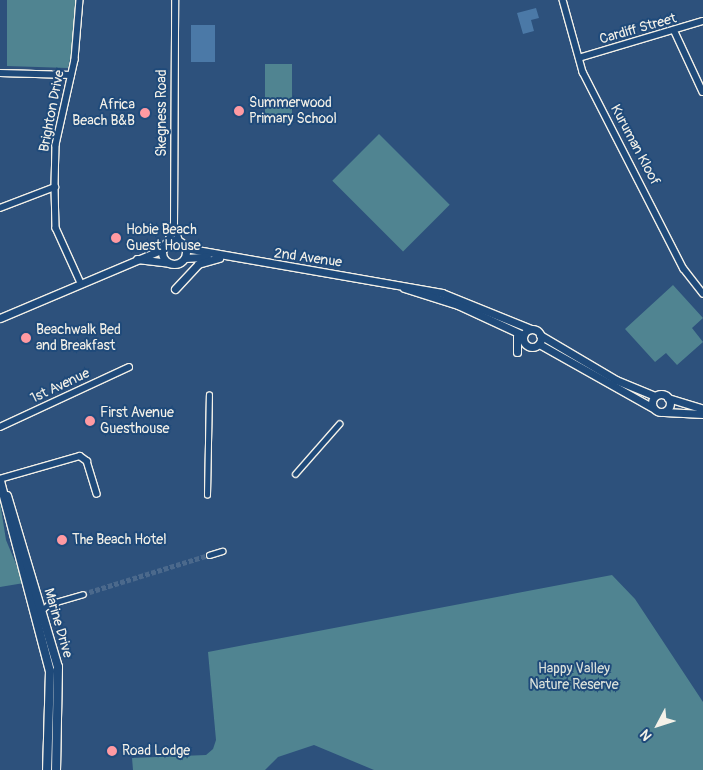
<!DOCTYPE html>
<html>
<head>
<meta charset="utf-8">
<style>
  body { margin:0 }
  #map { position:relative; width:703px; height:770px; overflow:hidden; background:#2d517c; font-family:Pangolin,sans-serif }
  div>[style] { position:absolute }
  .green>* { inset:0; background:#508491; transform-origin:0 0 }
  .water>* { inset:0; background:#4b79a7; transform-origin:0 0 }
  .pedestrian-tunnel>* { height:4.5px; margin-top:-2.25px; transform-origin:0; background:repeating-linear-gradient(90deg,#4b698c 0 4.5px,transparent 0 6.5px) }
  .roads { filter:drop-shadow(1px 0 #f4f1e8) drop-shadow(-1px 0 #f4f1e8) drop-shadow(0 1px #f4f1e8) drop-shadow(0 -1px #f4f1e8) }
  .pedestrian>* { height:4.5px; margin:-2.25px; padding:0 2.25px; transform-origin:2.25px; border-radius:2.25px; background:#1f4a7a }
  .minor>* { height:5.5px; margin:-2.75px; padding:0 2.75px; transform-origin:2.75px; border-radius:2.75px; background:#1f4a7a }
  .tertiary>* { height:7px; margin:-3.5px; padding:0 3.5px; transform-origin:3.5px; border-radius:3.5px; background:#1f4a7a }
  .tertiary>.ring { margin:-3.5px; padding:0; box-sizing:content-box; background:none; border:7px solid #1f4a7a; border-radius:50% }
  .secondary>* { height:8px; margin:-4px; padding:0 4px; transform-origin:4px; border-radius:4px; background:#1f4a7a }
  .dots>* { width:14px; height:14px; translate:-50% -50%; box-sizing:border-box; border:2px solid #1f4a7a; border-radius:50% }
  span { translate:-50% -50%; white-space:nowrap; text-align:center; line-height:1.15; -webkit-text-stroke:4px #1f4a7a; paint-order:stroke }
  .street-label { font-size:14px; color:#f4f1e8 }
  .poi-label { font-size:14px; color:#f4f1e8 }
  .left { translate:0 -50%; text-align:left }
  .right { translate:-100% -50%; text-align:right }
  .park-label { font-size:14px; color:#dbe1db }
  .north { position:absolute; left:633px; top:700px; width:50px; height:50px; -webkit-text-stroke:4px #1f4a7a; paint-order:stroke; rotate:230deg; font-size:14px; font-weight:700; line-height:20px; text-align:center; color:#f4f1e8 }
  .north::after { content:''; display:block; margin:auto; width:18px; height:22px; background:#f4f1e8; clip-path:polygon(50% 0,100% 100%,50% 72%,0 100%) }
</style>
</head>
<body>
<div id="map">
  <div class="green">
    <div style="clip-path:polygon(7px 0,75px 0,75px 38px,68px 68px,7px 66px)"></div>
    <div style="left:265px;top:64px;width:27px;height:59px"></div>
    <div style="left:379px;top:134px;width:100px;height:66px;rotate:45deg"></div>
    <div style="clip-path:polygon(673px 285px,703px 318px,692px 328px,703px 342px,677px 365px,666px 353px,655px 362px,625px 329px)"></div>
    <div style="clip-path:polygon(0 502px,6px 540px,24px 583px,0 587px)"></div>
    <div style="clip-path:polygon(612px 575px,635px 599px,703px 702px,703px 770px,374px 770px,314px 745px,278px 757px,265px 770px,133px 770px,132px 758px,206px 755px,213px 749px,216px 740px,208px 652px)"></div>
  </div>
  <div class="water">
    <div style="clip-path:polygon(536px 8px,539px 18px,531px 20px,534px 31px,523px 34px,517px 13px)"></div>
    <div style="left:191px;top:25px;width:24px;height:37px"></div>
  </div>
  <div class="pedestrian-tunnel">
    <div style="left:83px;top:594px;width:132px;rotate:-17.2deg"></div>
  </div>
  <div class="roads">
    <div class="pedestrian">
      <div style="left:295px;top:474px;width:67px;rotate:-48.7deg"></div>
      <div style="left:207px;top:495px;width:100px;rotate:-88.9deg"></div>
      <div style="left:209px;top:555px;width:14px;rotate:-17deg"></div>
      <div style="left:42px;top:610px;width:9px;rotate:-41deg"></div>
      <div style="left:49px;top:604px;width:35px;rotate:-16deg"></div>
    </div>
    <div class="minor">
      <div style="left:80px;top:0;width:60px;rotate:94.8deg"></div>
      <div style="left:75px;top:60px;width:87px;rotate:102.6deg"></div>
      <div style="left:56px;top:145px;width:42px;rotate:91.4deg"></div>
      <div style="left:55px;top:187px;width:41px;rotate:88.6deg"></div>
      <div style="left:56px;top:228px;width:58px;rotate:65.6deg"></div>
      <div style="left:563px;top:0;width:75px;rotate:74.5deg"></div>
      <div style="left:583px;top:72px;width:221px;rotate:62.9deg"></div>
      <div style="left:684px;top:269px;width:31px;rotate:52deg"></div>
      <div style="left:675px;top:32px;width:66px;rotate:65deg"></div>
      <div style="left:579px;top:58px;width:129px;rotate:-16.6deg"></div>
      <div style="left:0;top:73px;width:71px;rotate:1.6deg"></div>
      <div style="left:0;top:208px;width:59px;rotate:-20.9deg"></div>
      <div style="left:174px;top:225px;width:18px;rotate:71deg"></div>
      <div style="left:168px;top:242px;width:18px;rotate:-71deg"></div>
      <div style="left:174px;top:225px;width:225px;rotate:-89.7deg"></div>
      <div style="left:0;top:427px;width:142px;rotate:-24.9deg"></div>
      <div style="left:0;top:479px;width:83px;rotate:-16deg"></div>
      <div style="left:80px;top:456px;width:9px;rotate:36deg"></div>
      <div style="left:87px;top:461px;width:34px;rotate:73deg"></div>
    </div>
    <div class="tertiary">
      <div class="ring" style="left:162px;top:240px;width:17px;height:17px"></div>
      <div style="left:185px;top:248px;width:261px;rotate:9.9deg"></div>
      <div style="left:442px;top:293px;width:96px;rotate:22deg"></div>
      <div style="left:185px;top:258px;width:22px;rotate:-3deg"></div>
      <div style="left:137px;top:259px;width:32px;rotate:7deg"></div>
      <div style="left:404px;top:288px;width:57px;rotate:17.5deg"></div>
      <div style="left:458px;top:305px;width:72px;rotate:24.8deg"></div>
      <div style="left:175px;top:289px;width:34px;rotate:-47deg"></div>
      <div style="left:198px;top:264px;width:22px;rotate:-16deg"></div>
      <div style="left:0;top:318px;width:177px;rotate:-22.9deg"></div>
      <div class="ring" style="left:523px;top:329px;width:11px;height:11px"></div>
      <div style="left:540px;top:335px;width:88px;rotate:30.6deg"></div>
      <div style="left:616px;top:380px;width:42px;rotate:22.3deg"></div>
      <div style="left:539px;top:344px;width:131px;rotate:29.3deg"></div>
      <div style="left:517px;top:352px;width:16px;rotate:-90deg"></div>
      <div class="ring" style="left:652px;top:394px;width:11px;height:11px"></div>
      <div style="left:668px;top:398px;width:37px;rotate:17deg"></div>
      <div style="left:664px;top:412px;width:39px;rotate:3deg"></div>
    </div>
    <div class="secondary">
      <div style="left:0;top:481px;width:196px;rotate:75.3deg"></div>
      <div style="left:50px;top:671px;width:99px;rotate:91.7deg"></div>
      <div style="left:7px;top:496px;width:178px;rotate:73.4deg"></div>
      <div style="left:58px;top:667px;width:103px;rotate:91.1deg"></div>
    </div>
  </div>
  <div class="dots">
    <div style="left:239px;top:111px;background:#ff9aa2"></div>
    <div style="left:145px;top:113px;background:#ff9aa2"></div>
    <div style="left:116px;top:238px;background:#ff9aa2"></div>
    <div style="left:26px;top:338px;background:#ff9aa2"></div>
    <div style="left:90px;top:421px;background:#ff9aa2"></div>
    <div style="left:62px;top:540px;background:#ff9aa2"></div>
    <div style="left:112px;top:751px;background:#ff9aa2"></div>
  </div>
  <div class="street-label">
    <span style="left:638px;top:29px;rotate:-16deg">Cardiff Street</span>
    <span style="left:52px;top:111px;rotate:-79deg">Brighton Drive</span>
    <span style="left:162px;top:113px;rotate:-90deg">Skegness Road</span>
    <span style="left:635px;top:145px;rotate:62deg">Kuruman Kloof</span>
    <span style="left:308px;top:258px;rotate:8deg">2nd Avenue</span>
    <span style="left:60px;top:386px;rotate:-25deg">1st Avenue</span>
    <span style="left:58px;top:623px;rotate:74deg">Marine Drive</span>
  </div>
  <div class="poi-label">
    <span class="left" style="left:249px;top:111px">Summerwood<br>Primary School</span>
    <span class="right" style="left:135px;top:113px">Africa<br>Beach B&amp;B</span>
    <span class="left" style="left:126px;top:238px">Hobie Beach<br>Guest House</span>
    <span class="left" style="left:36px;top:338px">Beachwalk Bed<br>and Breakfast</span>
    <span class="left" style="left:100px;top:421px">First Avenue<br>Guesthouse</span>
    <span class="left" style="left:72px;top:540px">The Beach Hotel</span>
    <span class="left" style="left:122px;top:751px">Road Lodge</span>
  </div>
  <div class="park-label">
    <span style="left:574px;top:677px">Happy Valley<br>Nature Reserve</span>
  </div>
  <div class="north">N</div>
</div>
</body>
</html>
